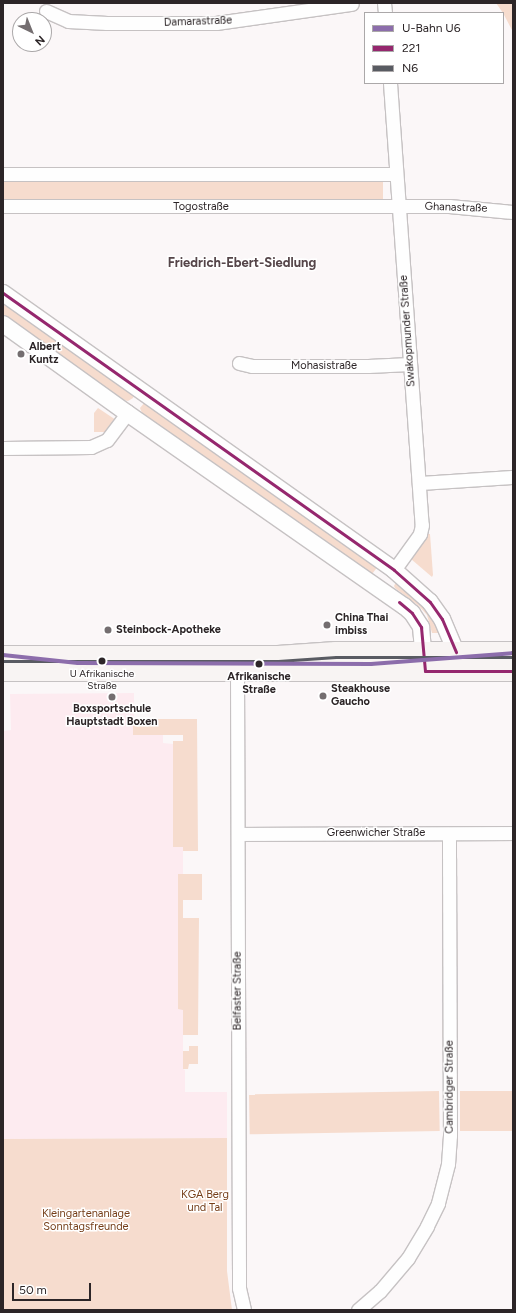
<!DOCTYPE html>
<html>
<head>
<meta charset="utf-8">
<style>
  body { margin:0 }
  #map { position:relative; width:516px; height:1313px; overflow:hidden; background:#fbf7f8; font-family:Figtree,sans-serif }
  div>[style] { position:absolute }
  .built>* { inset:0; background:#fdebf0 }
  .green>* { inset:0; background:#f6dcce; transform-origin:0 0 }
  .roads { filter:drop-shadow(1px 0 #c6c2c3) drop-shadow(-1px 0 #c6c2c3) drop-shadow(0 1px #c6c2c3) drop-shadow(0 -1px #c6c2c3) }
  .minor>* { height:13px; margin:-6.5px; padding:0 6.5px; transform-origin:6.5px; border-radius:6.5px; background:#fefefe }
  .tertiary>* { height:16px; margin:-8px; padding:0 8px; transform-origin:8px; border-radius:8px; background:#fefefe }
  .primary>* { height:20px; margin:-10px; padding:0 10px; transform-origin:10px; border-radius:10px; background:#f8f4f3 }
  .bus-1>* { height:3px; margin:-1.5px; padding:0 1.5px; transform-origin:1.5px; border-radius:1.5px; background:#95276e }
  .bus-2>* { height:3px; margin:-1.5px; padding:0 1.5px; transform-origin:1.5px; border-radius:1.5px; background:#595b62 }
  .metro-1>* { height:4px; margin:-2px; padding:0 2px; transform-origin:2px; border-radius:2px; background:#8c6dab }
  .dots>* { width:11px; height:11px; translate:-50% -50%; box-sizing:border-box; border:2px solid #fff; border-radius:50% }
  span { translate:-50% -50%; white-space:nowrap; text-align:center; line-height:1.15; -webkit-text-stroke:3px #fff; paint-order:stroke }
  .bus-label { font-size:10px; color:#2c2527 }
  .street-label { font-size:11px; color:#2c2527 }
  .poi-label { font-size:11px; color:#2c2527; font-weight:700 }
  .left { translate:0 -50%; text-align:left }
  .stop-label { font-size:11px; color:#2c2527; font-weight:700 }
  .park-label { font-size:11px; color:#753e19 }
  .quarter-label { font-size:13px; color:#554549; font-weight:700 }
  .frame { position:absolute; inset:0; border:4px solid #2c2527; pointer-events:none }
  .legend { position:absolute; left:364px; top:12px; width:140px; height:72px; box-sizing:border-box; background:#fff; border:1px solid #aba8a9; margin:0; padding:5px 7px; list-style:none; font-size:12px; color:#2c2527 }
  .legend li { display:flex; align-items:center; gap:8px; height:20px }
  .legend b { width:20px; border:1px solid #aba8a9 }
  .north { position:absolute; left:12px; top:12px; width:40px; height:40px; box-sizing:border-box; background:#fff; border:1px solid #aba8a9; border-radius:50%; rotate:137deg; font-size:11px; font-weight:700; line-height:16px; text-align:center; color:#2c2527 }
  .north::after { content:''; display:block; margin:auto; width:14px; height:18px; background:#746e70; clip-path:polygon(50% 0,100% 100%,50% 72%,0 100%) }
  .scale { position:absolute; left:12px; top:1283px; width:79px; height:18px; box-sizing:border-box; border:2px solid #2c2527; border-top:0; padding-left:5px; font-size:12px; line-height:14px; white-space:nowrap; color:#2c2527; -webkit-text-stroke:3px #fff; paint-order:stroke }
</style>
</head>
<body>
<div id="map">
  <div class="built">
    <div style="clip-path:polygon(134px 693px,134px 731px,163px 732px,163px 743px,173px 744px,173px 847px,183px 847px,183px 1069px,185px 1070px,185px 1092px,227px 1092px,227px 1138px,3px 1139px,3px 731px,11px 730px,10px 694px)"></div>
  </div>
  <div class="green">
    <div style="clip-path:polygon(496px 3px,513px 3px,513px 32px,503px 13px)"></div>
    <div style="left:3px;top:182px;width:380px;height:17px"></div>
    <div style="clip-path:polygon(3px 299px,134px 395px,133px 398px,128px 401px,123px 400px,3px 314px)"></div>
    <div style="clip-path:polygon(145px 402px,379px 565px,372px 574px,334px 549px,142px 413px,140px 408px)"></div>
    <div style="clip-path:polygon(98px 408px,116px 420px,107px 432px,94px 432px,94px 413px)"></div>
    <div style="clip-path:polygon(428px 534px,430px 534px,433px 575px,432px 577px,411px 559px)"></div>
    <div style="clip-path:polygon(396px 582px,415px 594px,443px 633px,432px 633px,427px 615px,419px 606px,395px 588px,394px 586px)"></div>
    <div style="clip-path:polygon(133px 719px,197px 719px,198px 851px,183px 851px,183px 847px,173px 847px,173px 741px,183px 741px,183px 735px,133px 735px)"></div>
    <div style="clip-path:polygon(178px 874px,202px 874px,202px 900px,183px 900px,183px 918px,199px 918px,198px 1035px,183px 1035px,183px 1010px,178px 1009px)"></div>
    <div style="clip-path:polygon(189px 1046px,198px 1046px,198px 1064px,189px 1064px,188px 1069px,183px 1069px,183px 1051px,189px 1051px)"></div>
    <div style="left:439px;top:1091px;width:40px;height:190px;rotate:89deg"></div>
    <div style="left:460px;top:1091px;width:53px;height:40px"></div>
    <div style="clip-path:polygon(227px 1138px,227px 1271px,232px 1310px,3px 1310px,3px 1139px)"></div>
  </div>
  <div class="roads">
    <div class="minor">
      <div style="left:384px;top:3px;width:10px;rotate:84deg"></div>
      <div style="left:46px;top:11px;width:24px;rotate:24deg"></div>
      <div style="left:68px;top:21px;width:39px;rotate:3deg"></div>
      <div style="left:107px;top:23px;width:109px"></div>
      <div style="left:216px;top:23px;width:137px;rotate:-8deg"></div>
      <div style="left:390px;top:83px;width:443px;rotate:85.9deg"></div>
      <div style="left:422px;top:525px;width:9px;rotate:103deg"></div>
      <div style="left:420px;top:534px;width:44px;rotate:125.8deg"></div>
      <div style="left:3px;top:174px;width:393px"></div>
      <div style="left:3px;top:206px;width:446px"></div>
      <div style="left:449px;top:206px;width:64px;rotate:5.4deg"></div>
      <div style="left:239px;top:363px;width:13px;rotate:13deg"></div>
      <div style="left:252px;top:366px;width:116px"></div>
      <div style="left:368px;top:366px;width:42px;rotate:-2.7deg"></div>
      <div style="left:3px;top:448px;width:88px;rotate:-0.7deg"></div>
      <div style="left:91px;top:447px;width:17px;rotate:-24deg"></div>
      <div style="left:107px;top:440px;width:34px;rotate:-53deg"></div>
      <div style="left:419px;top:483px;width:94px;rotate:-3.7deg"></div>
      <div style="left:237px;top:671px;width:599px;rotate:89.81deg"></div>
      <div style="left:239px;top:1270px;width:18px;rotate:90deg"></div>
      <div style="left:239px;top:1288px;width:23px;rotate:77deg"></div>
      <div style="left:238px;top:834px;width:275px;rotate:-0.2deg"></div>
      <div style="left:358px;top:1310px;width:29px;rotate:-41deg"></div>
      <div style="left:380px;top:1291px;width:43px;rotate:-49.7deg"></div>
      <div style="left:408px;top:1258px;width:37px;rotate:-59deg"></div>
      <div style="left:427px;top:1226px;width:25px;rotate:-64deg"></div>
      <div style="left:438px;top:1203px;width:40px;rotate:-75.6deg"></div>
      <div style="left:448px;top:1164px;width:29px;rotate:-86deg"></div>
      <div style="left:450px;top:1135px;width:301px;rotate:-90.2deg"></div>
    </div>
    <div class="tertiary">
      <div style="left:3px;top:293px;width:479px;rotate:35.3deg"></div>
      <div style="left:394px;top:570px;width:48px;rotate:41.6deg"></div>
      <div style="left:430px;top:602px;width:21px;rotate:55deg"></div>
      <div style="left:442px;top:619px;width:36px;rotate:67deg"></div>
      <div style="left:456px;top:652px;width:11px;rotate:90deg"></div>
      <div style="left:3px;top:324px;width:153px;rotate:35.7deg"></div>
      <div style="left:127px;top:413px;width:338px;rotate:34.9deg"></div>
      <div style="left:404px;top:606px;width:11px;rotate:41deg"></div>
      <div style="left:412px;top:613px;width:17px;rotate:57deg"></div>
      <div style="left:421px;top:627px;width:37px;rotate:85deg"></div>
    </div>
    <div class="primary">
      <div style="left:3px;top:656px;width:275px"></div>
      <div style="left:278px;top:656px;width:58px;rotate:-3.9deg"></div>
      <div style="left:336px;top:652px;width:177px"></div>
      <div style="left:3px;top:671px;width:510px"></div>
    </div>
  </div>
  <div class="bus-1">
    <div style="left:3px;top:293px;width:479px;rotate:35.3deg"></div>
    <div style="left:394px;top:570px;width:48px;rotate:41.6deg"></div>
    <div style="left:430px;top:602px;width:21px;rotate:55deg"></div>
    <div style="left:442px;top:619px;width:36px;rotate:67deg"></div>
    <div style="left:399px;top:602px;width:17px;rotate:40deg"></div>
    <div style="left:412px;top:613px;width:17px;rotate:57deg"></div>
    <div style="left:421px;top:627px;width:44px;rotate:84.8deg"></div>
    <div style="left:425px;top:671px;width:88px"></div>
  </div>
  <div class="bus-2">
    <div style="left:3px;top:661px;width:275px"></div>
    <div style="left:278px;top:661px;width:58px;rotate:-3.9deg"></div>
    <div style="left:336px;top:657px;width:177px"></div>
  </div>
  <div class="metro-1">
    <div style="left:3px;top:655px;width:75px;rotate:6.1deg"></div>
    <div style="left:78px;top:663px;width:293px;rotate:0.2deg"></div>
    <div style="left:371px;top:664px;width:142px;rotate:-4.4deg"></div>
  </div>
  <div class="dots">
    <div style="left:21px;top:354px;background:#746e70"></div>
    <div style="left:327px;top:625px;background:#746e70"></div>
    <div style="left:108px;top:630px;background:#746e70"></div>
    <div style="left:102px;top:661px;background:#2c2527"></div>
    <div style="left:259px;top:664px;background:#2c2527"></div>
    <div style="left:323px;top:696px;background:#746e70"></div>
    <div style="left:112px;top:697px;background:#746e70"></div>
  </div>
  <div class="bus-label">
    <span style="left:102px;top:679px">U Afrikanische<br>Straße</span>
  </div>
  <div class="street-label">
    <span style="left:198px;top:22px;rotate:-2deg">Damarastraße</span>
    <span style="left:201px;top:207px">Togostraße</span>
    <span style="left:456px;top:208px;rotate:2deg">Ghanastraße</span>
    <span style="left:408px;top:331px;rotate:-94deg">Swakopmunder Straße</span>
    <span style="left:324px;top:366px">Mohasistraße</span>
    <span style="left:376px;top:833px">Greenwicher Straße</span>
    <span style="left:238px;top:991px;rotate:-90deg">Belfaster Straße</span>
    <span style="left:450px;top:1087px;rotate:-90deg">Cambridger Straße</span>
  </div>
  <div class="poi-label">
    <span class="left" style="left:29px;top:354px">Albert<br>Kuntz</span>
    <span class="left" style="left:335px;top:625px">China Thai<br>imbiss</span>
    <span class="left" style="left:116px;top:630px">Steinbock-Apotheke</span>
    <span class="left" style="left:331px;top:696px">Steakhouse<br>Gaucho</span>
    <span style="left:112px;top:716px">Boxsportschule<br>Hauptstadt Boxen</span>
  </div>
  <div class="stop-label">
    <span style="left:259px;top:684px">Afrikanische<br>Straße</span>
  </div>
  <div class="park-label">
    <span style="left:205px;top:1202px">KGA Berg<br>und Tal</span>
    <span style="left:86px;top:1221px">Kleingartenanlage<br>Sonntagsfreunde</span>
  </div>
  <div class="quarter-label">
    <span style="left:242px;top:263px">Friedrich-Ebert-Siedlung</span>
  </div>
  <div class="frame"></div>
  <ul class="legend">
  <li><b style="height:5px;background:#8c6dab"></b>U-Bahn U6</li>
  <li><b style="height:5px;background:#95276e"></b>221</li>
  <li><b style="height:5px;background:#595b62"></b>N6</li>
  </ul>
  <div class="north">N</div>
  <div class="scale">50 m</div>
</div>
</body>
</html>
